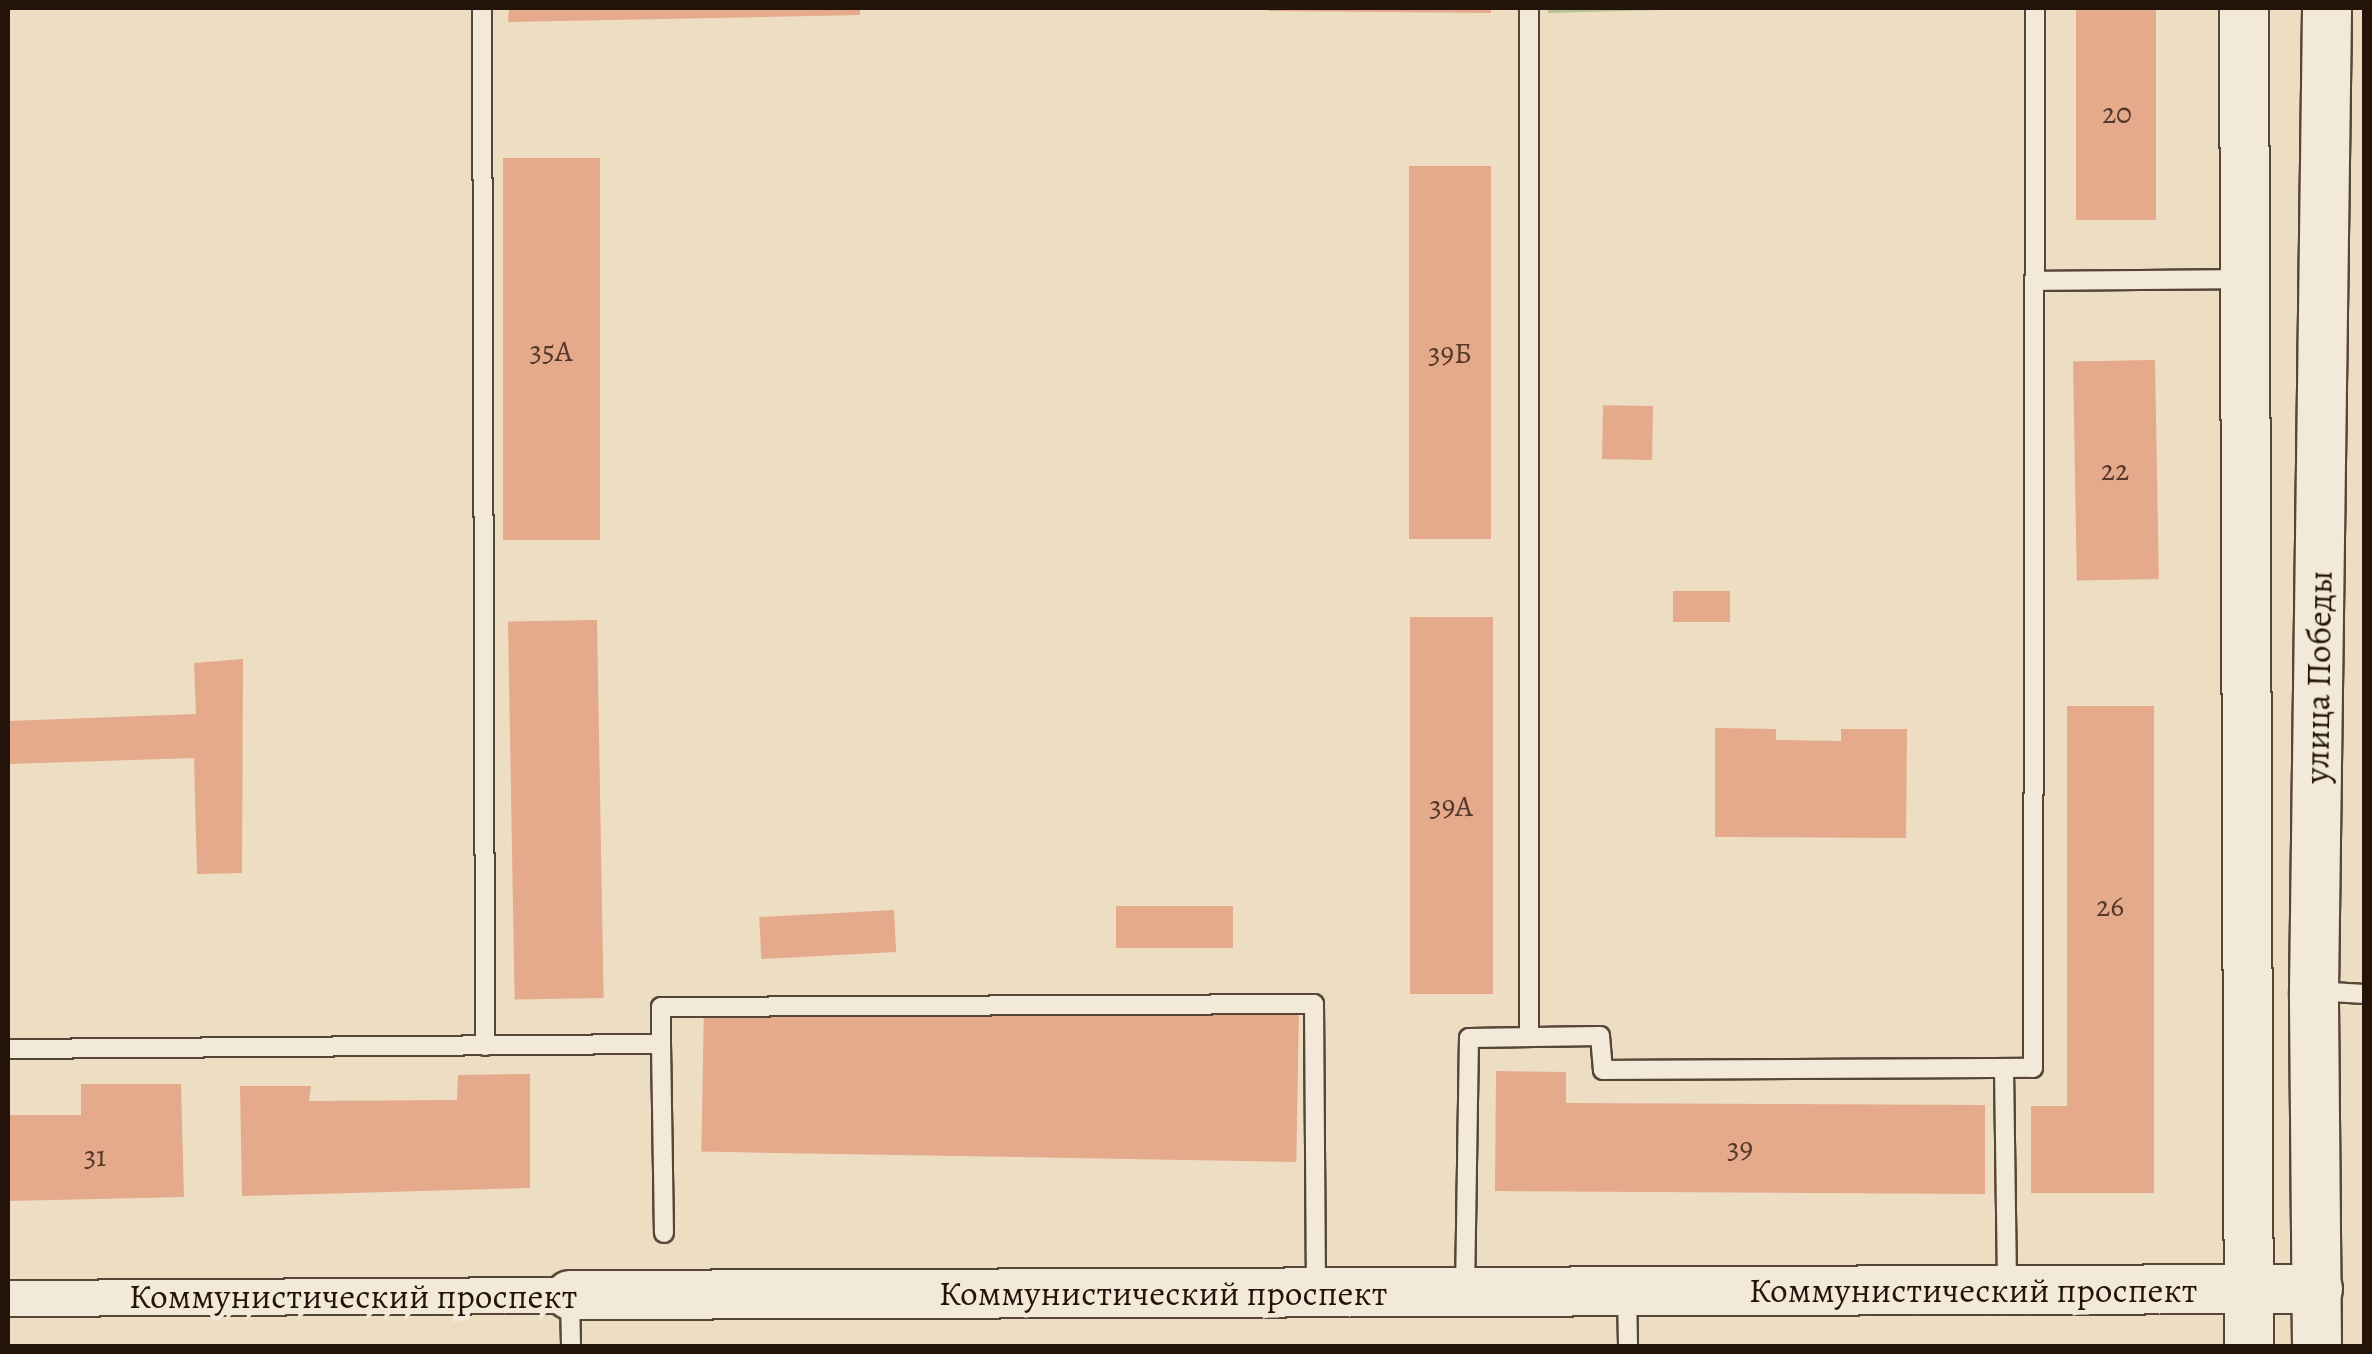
<!DOCTYPE html>
<html>
<head>
<meta charset="utf-8">
<style>
  body { margin:0 }
  #map { position:relative; width:2372px; height:1354px; overflow:hidden; background:#edddc3; font-family:Alegreya,serif }
  div>[style] { position:absolute }
  .green>* { inset:0; background:#b6c295 }
  .building>* { inset:0; background:#e5a98b; transform-origin:0 0 }
  .roads { filter:drop-shadow(2px 0 #564638) drop-shadow(-2px 0 #564638) drop-shadow(0 2px #564638) drop-shadow(0 -2px #564638) }
  .lane>* { height:18px; margin:-9px; padding:0 9px; transform-origin:9px; border-radius:9px; background:#f3e9d8 }
  .street>* { height:35px; margin:-17.5px; padding:0 17.5px; transform-origin:17.5px; border-radius:17.5px; background:#f3e9d8 }
  .secondary>* { height:48px; margin:-24px; padding:0 24px; transform-origin:24px; border-radius:24px; background:#f3e9d8 }
  span { translate:-50% -50%; white-space:nowrap; text-align:center; line-height:1.15; -webkit-text-stroke:9px #f3e9d8; paint-order:stroke }
  .number-label { font-size:30px; color:#54382a }
  .number-label span { -webkit-text-stroke-width:0 }
  .street-label { font-size:35px; color:#231309 }
  .frame { position:absolute; inset:0; border:10px solid #231309; pointer-events:none }
</style>
</head>
<body>
<div id="map">
  <div class="green">
    <div style="clip-path:polygon(1548px 8px,1735px 8px,1548px 13px)"></div>
  </div>
  <div class="building">
    <div style="clip-path:polygon(509px 8px,860px 8px,860px 15px,508px 22px)"></div>
    <div style="clip-path:polygon(1269px 8px,1491px 8px,1491px 13px,1269px 11px)"></div>
    <div style="left:2076px;top:8px;width:80px;height:212px"></div>
    <div style="left:600px;top:158px;width:382px;height:97px;rotate:90deg"></div>
    <div style="left:1409px;top:166px;width:82px;height:373px"></div>
    <div style="left:2155px;top:360px;width:219px;height:82px;rotate:89deg"></div>
    <div style="left:1653px;top:406px;width:54px;height:50px;rotate:91deg"></div>
    <div style="left:1730px;top:591px;width:31px;height:57px;rotate:90deg"></div>
    <div style="left:1410px;top:617px;width:83px;height:377px"></div>
    <div style="left:597px;top:620px;width:378px;height:89px;rotate:89deg"></div>
    <div style="clip-path:polygon(243px 659px,242px 873px,197px 874px,194px 758px,8px 764px,8px 721px,196px 714px,194px 663px)"></div>
    <div style="clip-path:polygon(2067px 706px,2154px 706px,2154px 1193px,2031px 1193px,2031px 1106px,2067px 1106px)"></div>
    <div style="clip-path:polygon(1715px 728px,1776px 729px,1776px 740px,1841px 741px,1841px 729px,1907px 729px,1906px 838px,1715px 837px)"></div>
    <div style="left:1116px;top:906px;width:117px;height:42px"></div>
    <div style="left:894px;top:910px;width:42px;height:135px;rotate:87deg"></div>
    <div style="left:1299px;top:1007px;width:155px;height:595px;rotate:91deg"></div>
    <div style="clip-path:polygon(1496px 1071px,1566px 1072px,1566px 1103px,1985px 1105px,1985px 1194px,1495px 1191px)"></div>
    <div style="clip-path:polygon(530px 1074px,530px 1188px,242px 1196px,240px 1086px,311px 1086px,309px 1101px,457px 1100px,458px 1075px)"></div>
    <div style="clip-path:polygon(81px 1084px,181px 1084px,184px 1197px,8px 1201px,8px 1115px,81px 1115px)"></div>
  </div>
  <div class="roads">
    <div class="lane">
      <div style="left:482px;top:8px;width:1038px;rotate:89.83deg"></div>
      <div style="left:2034px;top:281px;width:211px;rotate:-0.5deg"></div>
      <div style="left:2315px;top:991px;width:49px;rotate:3.5deg"></div>
      <div style="left:1529px;top:1037px;width:1029px;rotate:-90deg"></div>
      <div style="left:661px;top:1044px;width:37px;rotate:-90deg"></div>
      <div style="left:661px;top:1007px;width:653px;rotate:-0.26deg"></div>
      <div style="left:1314px;top:1004px;width:285px;rotate:89.6deg"></div>
      <div style="left:8px;top:1049px;width:653px;rotate:-0.44deg"></div>
      <div style="left:661px;top:1044px;width:189px;rotate:89.1deg"></div>
      <div style="left:2004px;top:1068px;width:222px;rotate:89.2deg"></div>
      <div style="left:1465px;top:1292px;width:254px;rotate:-89.1deg"></div>
      <div style="left:1469px;top:1038px;width:131px;rotate:-0.9deg"></div>
      <div style="left:1600px;top:1036px;width:34px;rotate:85deg"></div>
      <div style="left:1603px;top:1070px;width:430px;rotate:-0.3deg"></div>
      <div style="left:2033px;top:1068px;width:1060px;rotate:-89.89deg"></div>
      <div style="left:1627px;top:1292px;width:54px;rotate:88.9deg"></div>
      <div style="left:570px;top:1297px;width:49px;rotate:88.8deg"></div>
    </div>
    <div class="street">
      <div style="left:8px;top:1298px;width:562px;rotate:-0.31deg"></div>
    </div>
    <div class="secondary">
      <div style="left:2244px;top:8px;width:1338px;rotate:89.79deg"></div>
      <div style="left:570px;top:1295px;width:1748px;rotate:-0.2deg"></div>
      <div style="left:2317px;top:1346px;width:355px;rotate:-90.5deg"></div>
      <div style="left:2314px;top:991px;width:983px;rotate:-89.24deg"></div>
    </div>
  </div>
  <div class="number-label">
    <span style="left:2117px;top:113px">20</span>
    <span style="left:551px;top:351px">35А</span>
    <span style="left:1450px;top:353px">39Б</span>
    <span style="left:2115px;top:470px">22</span>
    <span style="left:1451px;top:806px">39А</span>
    <span style="left:2110px;top:906px">26</span>
    <span style="left:1740px;top:1148px">39</span>
    <span style="left:95px;top:1156px">31</span>
  </div>
  <div class="street-label">
    <span style="left:2318px;top:677px;rotate:-89deg">улица Победы</span>
    <span style="left:1973px;top:1290px">Коммунистический проспект</span>
    <span style="left:1163px;top:1293px">Коммунистический проспект</span>
    <span style="left:353px;top:1296px">Коммунистический проспект</span>
  </div>
  <div class="frame"></div>
</div>
</body>
</html>
